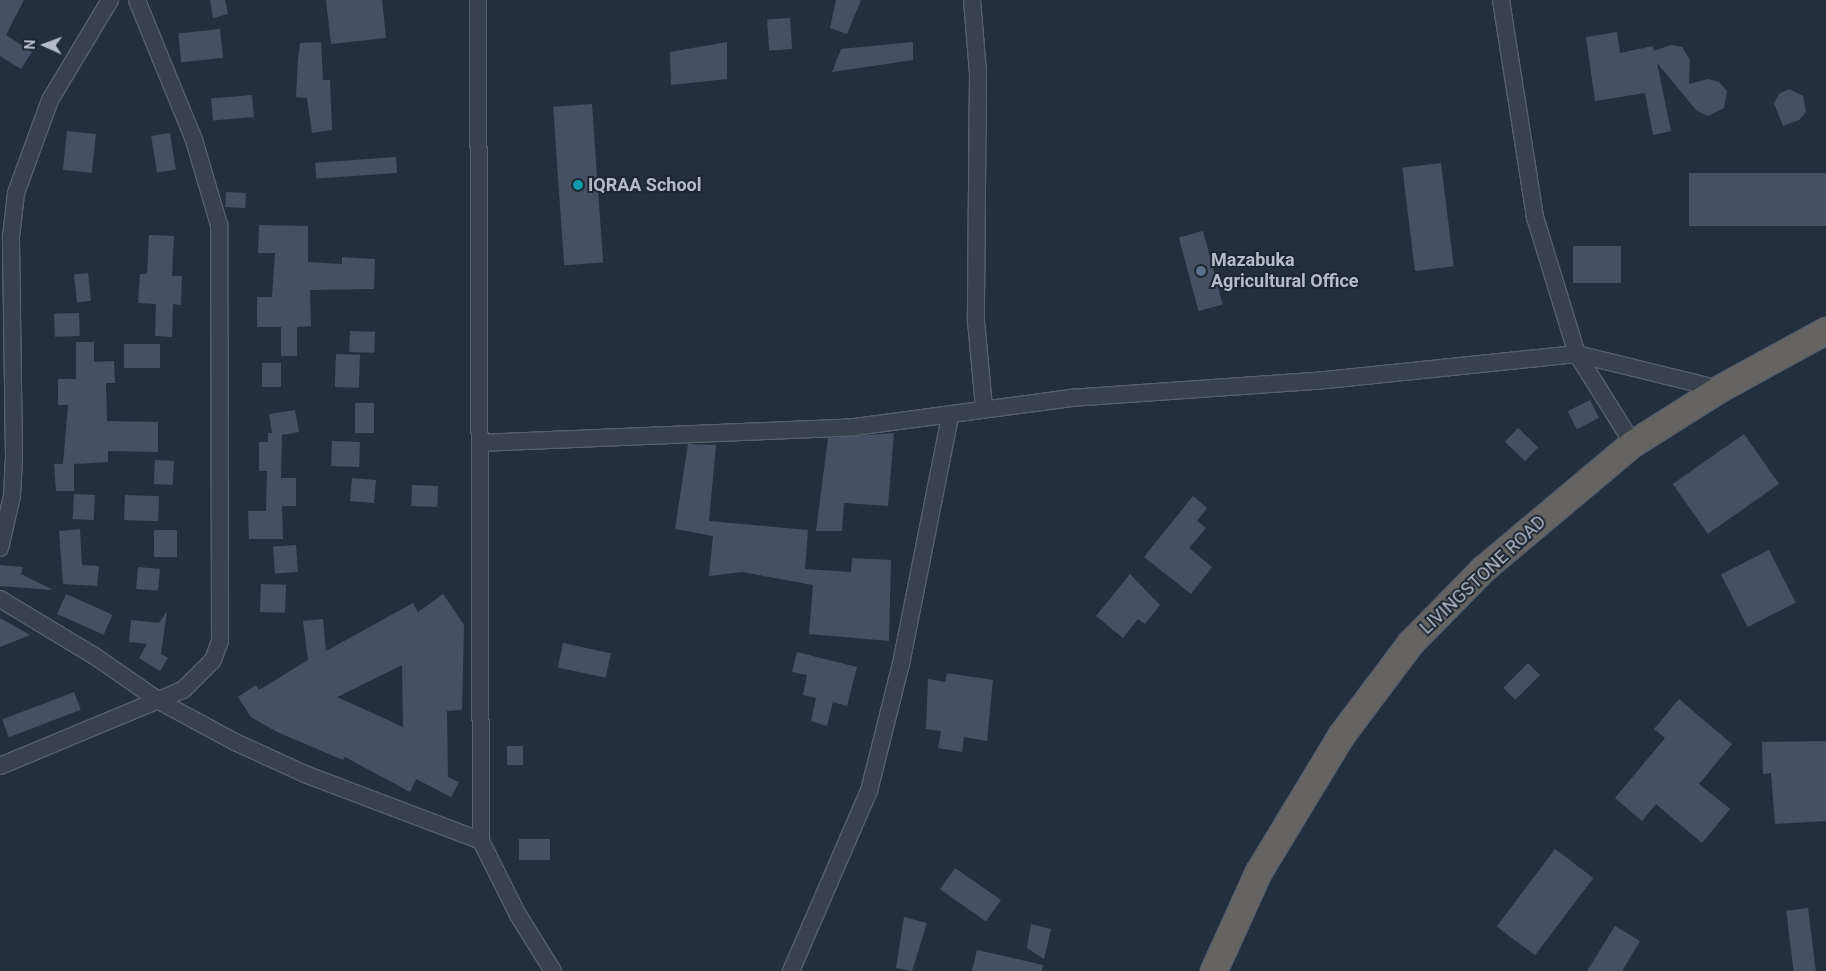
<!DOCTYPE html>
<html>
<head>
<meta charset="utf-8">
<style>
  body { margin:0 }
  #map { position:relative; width:1826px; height:971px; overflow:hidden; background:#242f3e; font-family:Roboto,sans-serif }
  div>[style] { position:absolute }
  .building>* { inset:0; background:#455162; transform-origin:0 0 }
  .roads { filter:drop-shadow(1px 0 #565f6c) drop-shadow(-1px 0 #565f6c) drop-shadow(0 1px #565f6c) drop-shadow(0 -1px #565f6c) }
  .minor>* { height:16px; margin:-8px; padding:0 8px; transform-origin:8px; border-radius:8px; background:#38414e }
  .trunk>* { height:26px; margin:-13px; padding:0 13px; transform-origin:13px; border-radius:13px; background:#656462 }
  .dots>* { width:14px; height:14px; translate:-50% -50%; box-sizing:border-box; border:2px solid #1d2633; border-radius:50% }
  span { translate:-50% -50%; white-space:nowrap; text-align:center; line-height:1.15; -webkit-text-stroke:4px #1d2633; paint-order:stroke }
  .poi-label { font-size:18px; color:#b4bcc9; font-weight:700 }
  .left { translate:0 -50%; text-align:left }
  .street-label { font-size:18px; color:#b4bcc9 }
  .north { position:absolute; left:20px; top:20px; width:50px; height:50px; -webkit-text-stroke:4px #1d2633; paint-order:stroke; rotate:272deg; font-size:14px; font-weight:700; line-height:20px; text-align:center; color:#b4bcc9 }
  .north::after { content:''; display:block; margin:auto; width:18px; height:22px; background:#b4bcc9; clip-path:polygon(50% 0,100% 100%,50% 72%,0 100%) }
</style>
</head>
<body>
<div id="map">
  <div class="building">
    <div style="clip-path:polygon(0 0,24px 0,6px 35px,32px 52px,21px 69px,0 56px)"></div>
    <div style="clip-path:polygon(210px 0,225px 0,228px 14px,213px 18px)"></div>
    <div style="clip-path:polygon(326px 0,382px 0,386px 38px,331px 44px)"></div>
    <div style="clip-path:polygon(836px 0,861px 0,847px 34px,830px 28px)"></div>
    <div style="left:790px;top:18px;width:31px;height:23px;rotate:86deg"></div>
    <div style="left:220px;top:29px;width:29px;height:42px;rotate:84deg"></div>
    <div style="clip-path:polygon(1617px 32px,1620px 53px,1653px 46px,1654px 51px,1671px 45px,1682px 47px,1690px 60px,1689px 84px,1708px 79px,1719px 82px,1727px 91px,1724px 108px,1708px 116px,1697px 111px,1657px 63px,1671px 131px,1653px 135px,1645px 93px,1595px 101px,1586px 37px)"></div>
    <div style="clip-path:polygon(321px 42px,323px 80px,330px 80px,332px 130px,312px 133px,307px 98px,296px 97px,298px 59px,300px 43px)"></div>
    <div style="clip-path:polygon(727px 42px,727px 79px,671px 85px,670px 52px)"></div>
    <div style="clip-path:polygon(913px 42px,913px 60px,832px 72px,841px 49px)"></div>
    <div style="clip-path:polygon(1789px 89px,1803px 96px,1806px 112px,1799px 120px,1783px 126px,1774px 103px,1779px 94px)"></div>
    <div style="left:252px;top:95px;width:22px;height:41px;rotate:85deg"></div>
    <div style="left:592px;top:104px;width:159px;height:39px;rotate:86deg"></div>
    <div style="left:67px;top:131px;width:29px;height:39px;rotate:6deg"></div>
    <div style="left:170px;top:133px;width:37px;height:19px;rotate:81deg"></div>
    <div style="left:396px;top:157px;width:16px;height:81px;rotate:86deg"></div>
    <div style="left:1441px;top:163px;width:104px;height:39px;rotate:83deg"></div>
    <div style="left:1826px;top:173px;width:53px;height:137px;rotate:90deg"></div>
    <div style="left:226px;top:192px;width:20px;height:15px;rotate:3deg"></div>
    <div style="clip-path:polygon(259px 225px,308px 226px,308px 262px,342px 264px,342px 257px,375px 259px,374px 289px,310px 290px,311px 326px,297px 327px,297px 356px,281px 356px,281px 327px,257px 327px,257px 297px,272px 297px,275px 253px,258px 253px)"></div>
    <div style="left:1203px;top:231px;width:76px;height:25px;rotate:75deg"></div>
    <div style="clip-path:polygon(149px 235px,174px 236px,172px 276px,182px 276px,181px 305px,173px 304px,172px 337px,155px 336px,156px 304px,138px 303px,140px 274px,147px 274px)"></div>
    <div style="left:1573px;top:246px;width:48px;height:37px"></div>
    <div style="left:88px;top:273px;width:28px;height:14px;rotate:84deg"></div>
    <div style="left:79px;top:313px;width:23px;height:25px;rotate:88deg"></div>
    <div style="left:350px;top:331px;width:25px;height:21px;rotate:2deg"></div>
    <div style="clip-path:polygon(76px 342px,94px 342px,94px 362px,114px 361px,115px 383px,106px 383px,107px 421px,158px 422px,158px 452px,108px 451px,108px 462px,74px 464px,74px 491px,56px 491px,54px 464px,63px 464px,68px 405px,58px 405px,58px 379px,76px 379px)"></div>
    <div style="left:124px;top:344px;width:36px;height:24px"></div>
    <div style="left:336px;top:354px;width:24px;height:33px;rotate:2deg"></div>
    <div style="left:262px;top:363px;width:19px;height:24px"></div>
    <div style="left:1590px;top:400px;width:20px;height:25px;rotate:63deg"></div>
    <div style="left:355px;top:403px;width:19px;height:30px"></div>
    <div style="clip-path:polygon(295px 410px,299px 432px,282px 435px,281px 478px,296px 478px,296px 506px,282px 506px,283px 539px,249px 539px,248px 511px,266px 511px,267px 471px,259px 471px,259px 442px,268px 442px,268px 433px,272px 433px,269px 414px)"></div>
    <div style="left:1518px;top:428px;width:28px;height:19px;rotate:44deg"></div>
    <div style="clip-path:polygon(894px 433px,888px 506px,844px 503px,842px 531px,816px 531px,828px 438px)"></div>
    <div style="left:1744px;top:434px;width:61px;height:87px;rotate:55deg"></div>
    <div style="left:332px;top:441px;width:28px;height:25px;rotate:2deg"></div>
    <div style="clip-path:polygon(688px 444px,716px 445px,709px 521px,808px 530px,805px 569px,851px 572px,852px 558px,891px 560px,889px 641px,809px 634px,813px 585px,742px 572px,709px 576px,713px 536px,675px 529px)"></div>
    <div style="left:155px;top:460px;width:19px;height:24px;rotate:3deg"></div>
    <div style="left:352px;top:478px;width:24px;height:23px;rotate:5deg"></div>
    <div style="left:412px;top:485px;width:26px;height:21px;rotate:2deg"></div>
    <div style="left:74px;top:494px;width:21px;height:25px;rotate:3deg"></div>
    <div style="left:125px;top:495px;width:34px;height:25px;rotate:2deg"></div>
    <div style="clip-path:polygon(1193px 496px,1207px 508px,1197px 521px,1206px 528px,1189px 548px,1212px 567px,1191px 594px,1144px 557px)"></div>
    <div style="clip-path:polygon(80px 529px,82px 565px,99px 566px,97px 586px,63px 584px,59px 531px)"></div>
    <div style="left:154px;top:530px;width:23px;height:27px"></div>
    <div style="left:296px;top:545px;width:27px;height:23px;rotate:86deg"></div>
    <div style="left:1769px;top:550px;width:59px;height:54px;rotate:63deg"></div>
    <div style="clip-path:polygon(0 565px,23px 567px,21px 574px,53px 590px,0 586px)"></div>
    <div style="left:138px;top:567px;width:22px;height:22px;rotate:5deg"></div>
    <div style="clip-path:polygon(1130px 574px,1160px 605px,1145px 624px,1138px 619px,1123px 638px,1096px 616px)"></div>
    <div style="left:261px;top:584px;width:25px;height:28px;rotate:2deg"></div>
    <div style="left:66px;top:594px;width:51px;height:22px;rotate:24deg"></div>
    <div style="clip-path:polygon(evenodd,443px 594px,464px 625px,462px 710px,447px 711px,448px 777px,459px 782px,451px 797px,416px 779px,410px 792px,345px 757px,343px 760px,277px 732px,251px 717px,238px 697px,256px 685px,259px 690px,308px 660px,303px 621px,323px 619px,326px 651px,413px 603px,418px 612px,443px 594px,402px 665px,403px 727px,337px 697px,402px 665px)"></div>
    <div style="clip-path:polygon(167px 611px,161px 654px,168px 658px,160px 671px,139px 658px,147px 644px,129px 642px,131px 620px,159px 623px)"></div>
    <div style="clip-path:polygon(0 618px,30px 635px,0 647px)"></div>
    <div style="left:563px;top:643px;width:49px;height:25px;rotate:12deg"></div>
    <div style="clip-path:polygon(797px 652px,857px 667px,847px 706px,833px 702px,827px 726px,811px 721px,816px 698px,803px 695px,807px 675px,792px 672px)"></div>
    <div style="left:1528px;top:663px;width:17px;height:35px;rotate:45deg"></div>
    <div style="clip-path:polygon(947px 673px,993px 680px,987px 741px,964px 737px,962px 752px,938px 748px,941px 731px,926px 729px,928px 679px,945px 682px)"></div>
    <div style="left:74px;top:692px;width:19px;height:77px;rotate:69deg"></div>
    <div style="clip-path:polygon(1679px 699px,1732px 744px,1699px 784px,1730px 809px,1702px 843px,1656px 804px,1642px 821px,1615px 798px,1665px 738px,1654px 729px)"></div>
    <div style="clip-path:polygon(1826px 741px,1826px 821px,1775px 824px,1771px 773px,1763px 774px,1762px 742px)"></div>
    <div style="left:507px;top:746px;width:16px;height:19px"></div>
    <div style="left:519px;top:839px;width:31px;height:21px"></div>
    <div style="left:1555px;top:849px;width:48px;height:97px;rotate:37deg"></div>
    <div style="left:955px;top:868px;width:56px;height:26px;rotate:35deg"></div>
    <div style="left:1808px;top:908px;width:64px;height:22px;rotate:83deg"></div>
    <div style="clip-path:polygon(904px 917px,927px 923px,912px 971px,896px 968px)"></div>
    <div style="clip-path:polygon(1031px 924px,1051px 929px,1044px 959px,1027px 948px)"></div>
    <div style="clip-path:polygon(1615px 926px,1640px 941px,1622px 971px,1587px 971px)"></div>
    <div style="clip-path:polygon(977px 950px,1043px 965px,1042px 971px,972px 971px)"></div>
  </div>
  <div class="roads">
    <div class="minor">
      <div style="left:478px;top:0;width:841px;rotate:89.8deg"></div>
      <div style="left:972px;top:0;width:73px;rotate:85.3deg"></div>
      <div style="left:978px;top:73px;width:248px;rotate:90.5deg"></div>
      <div style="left:976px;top:321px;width:87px;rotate:84.7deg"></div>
      <div style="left:1501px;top:0;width:220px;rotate:81.1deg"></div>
      <div style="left:1535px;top:217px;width:143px;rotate:73deg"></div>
      <div style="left:1577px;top:354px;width:106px;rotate:58.1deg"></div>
      <div style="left:480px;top:443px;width:374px;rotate:-2.4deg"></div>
      <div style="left:854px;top:427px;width:219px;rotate:-7.6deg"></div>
      <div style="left:1071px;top:398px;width:246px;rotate:-4deg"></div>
      <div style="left:1316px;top:381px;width:262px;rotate:-5.9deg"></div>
      <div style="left:1577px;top:354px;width:147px;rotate:13.8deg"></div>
      <div style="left:0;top:548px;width:53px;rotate:-77deg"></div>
      <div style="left:12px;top:496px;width:39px;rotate:-87deg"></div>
      <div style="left:14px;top:457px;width:220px;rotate:-90.8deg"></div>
      <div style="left:11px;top:237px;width:44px;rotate:-83.5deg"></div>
      <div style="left:16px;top:193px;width:99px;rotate:-69.9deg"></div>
      <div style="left:50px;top:100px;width:117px;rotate:-59deg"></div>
      <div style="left:0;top:599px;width:109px;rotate:31.1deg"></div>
      <div style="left:93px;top:655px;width:83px;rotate:34.7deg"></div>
      <div style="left:161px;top:702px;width:84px;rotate:28.4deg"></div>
      <div style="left:235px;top:742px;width:77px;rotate:24.6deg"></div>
      <div style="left:305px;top:774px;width:188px;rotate:20.8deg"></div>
      <div style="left:481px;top:841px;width:83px;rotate:63.4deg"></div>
      <div style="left:518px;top:915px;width:66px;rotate:58deg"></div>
      <div style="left:0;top:766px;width:198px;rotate:-22.6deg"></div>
      <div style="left:183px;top:690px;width:42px;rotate:-45deg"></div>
      <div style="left:213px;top:660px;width:20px;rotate:-70deg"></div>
      <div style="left:220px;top:641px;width:416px;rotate:-90.1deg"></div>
      <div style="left:219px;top:225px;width:89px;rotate:-106.4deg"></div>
      <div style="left:194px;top:140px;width:151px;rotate:-112.2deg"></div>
      <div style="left:791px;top:971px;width:196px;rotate:-66.6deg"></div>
      <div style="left:869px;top:791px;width:131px;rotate:-75.9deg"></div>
      <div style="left:901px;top:664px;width:252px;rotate:-78.8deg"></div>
    </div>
    <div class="trunk">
      <div style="left:1214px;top:971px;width:109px;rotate:-65.6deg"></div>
      <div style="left:1259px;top:872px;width:160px;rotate:-58.8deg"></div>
      <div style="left:1342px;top:735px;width:115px;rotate:-53.1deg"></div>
      <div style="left:1411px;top:643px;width:105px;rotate:-45.4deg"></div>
      <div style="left:1485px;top:568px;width:193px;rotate:-40deg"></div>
      <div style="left:1633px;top:444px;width:103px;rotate:-32.3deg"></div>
      <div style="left:1720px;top:389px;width:121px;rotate:-28.7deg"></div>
    </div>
  </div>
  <div class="dots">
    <div style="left:578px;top:185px;background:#0f9aa8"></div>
    <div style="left:1201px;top:271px;background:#5c6f8a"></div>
  </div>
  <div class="poi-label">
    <span class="left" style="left:588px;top:185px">IQRAA School</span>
    <span class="left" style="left:1211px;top:271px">Mazabuka<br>Agricultural Office</span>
  </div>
  <div class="street-label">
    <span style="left:1483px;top:575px;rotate:-43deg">LIVINGSTONE ROAD</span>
  </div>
  <div class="north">N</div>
</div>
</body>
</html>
